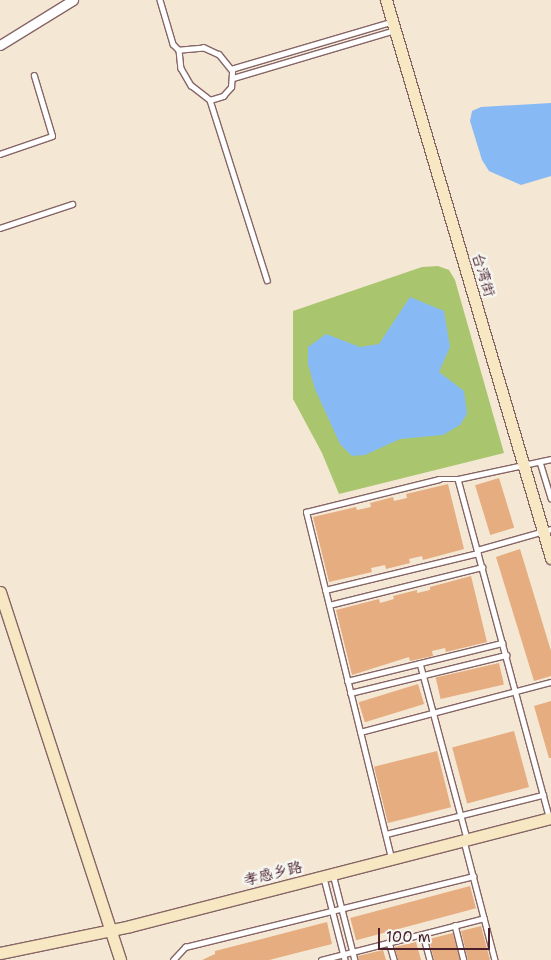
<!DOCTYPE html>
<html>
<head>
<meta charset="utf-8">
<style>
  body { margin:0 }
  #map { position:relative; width:551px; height:960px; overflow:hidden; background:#f4e7d4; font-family:"Shantell Sans","LXGW WenKai TC",sans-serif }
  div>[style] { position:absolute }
  .green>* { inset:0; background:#a9c66e }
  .water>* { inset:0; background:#87baf4 }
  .building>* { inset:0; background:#e5ad80; transform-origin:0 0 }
  .roads { filter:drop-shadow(1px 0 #866566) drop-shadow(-1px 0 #866566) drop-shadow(0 1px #866566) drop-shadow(0 -1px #866566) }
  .lane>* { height:4.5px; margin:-2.25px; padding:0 2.25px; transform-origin:2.25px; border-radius:2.25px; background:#fff }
  .street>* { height:9px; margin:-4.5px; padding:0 4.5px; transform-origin:4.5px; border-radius:4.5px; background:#fff }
  .secondary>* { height:11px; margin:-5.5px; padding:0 5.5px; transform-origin:5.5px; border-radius:5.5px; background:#f7e8c3 }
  span { translate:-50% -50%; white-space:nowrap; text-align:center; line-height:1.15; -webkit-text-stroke:5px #f6f6f2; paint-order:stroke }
  .street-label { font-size:15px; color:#4a1f2b }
  .scale { position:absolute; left:378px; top:928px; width:112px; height:22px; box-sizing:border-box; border:2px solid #4a1f2b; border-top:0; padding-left:6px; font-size:15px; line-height:18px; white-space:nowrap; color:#4a1f2b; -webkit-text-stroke:4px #f6f6f2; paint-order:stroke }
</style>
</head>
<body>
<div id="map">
  <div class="green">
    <div style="clip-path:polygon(438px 266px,449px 270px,455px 280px,504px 453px,339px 494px,322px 453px,293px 399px,293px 311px,422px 267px)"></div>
  </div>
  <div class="water">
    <div style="clip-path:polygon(551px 103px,551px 176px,521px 185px,489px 171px,482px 160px,470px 121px,472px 111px,481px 107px)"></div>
    <div style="clip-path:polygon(410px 297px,444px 311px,450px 347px,439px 372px,464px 391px,467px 414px,460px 425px,443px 435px,400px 439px,365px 455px,352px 456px,340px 444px,315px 389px,308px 364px,308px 347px,326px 334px,360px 347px,379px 344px)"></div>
  </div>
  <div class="building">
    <div style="left:499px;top:478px;width:52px;height:25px;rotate:73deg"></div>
    <div style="clip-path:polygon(448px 484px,464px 549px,423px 560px,422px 556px,409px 559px,410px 563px,386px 569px,385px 565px,371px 568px,372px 572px,329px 582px,313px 517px,356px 507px,357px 510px,371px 507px,370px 503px,393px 497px,394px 501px,407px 498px,406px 494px)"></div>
    <div style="clip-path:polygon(520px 549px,551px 651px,551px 676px,534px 681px,496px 557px)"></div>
    <div style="clip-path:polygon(471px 576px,487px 642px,446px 652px,445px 648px,432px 651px,433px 656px,410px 661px,409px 657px,352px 675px,336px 610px,379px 599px,380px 603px,394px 599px,393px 596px,417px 590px,417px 593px,430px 590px,430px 587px)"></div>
    <div style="left:499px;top:663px;width:22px;height:65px;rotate:77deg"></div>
    <div style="left:418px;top:684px;width:21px;height:62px;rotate:73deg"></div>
    <div style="clip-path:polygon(551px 701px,551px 758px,549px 758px,534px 706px)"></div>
    <div style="left:514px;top:731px;width:58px;height:64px;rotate:75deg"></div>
    <div style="left:437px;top:751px;width:58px;height:65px;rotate:76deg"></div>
    <div style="left:470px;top:886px;width:23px;height:124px;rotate:75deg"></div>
    <div style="clip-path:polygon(327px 922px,332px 944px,269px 960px,202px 960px,215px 954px,215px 951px)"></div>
    <div style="clip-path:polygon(481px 926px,490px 960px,468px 960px,461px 931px)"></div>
    <div style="clip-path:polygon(453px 933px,460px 960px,434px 960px,429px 939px)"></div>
    <div style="clip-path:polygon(416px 942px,421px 960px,398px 960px,395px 947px)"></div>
    <div style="clip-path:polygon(383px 950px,386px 960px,359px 960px,358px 956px)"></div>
  </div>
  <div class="roads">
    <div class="lane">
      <div style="left:160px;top:0;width:46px;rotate:73.5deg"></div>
      <div style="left:173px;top:44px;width:8px;rotate:45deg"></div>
      <div style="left:179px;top:50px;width:18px;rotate:84deg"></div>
      <div style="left:181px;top:68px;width:20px;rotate:60deg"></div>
      <div style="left:191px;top:85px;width:24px;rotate:38deg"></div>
      <div style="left:210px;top:100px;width:14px;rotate:-17deg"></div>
      <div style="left:223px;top:96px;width:12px;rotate:-48deg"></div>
      <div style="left:231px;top:87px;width:16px;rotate:-86deg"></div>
      <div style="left:232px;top:71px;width:21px;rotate:-129deg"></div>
      <div style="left:219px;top:55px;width:17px;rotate:-155deg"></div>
      <div style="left:204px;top:48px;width:25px;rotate:175deg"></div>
      <div style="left:231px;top:69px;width:167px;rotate:-16.4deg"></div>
      <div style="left:233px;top:78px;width:169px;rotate:-16.5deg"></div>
      <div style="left:210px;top:100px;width:189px;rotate:72.4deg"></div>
      <div style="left:0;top:154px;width:55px;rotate:-19.1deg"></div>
      <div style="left:52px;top:136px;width:63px;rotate:-106.7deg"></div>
      <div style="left:0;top:228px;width:76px;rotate:-18.4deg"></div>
      <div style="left:540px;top:462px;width:38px;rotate:73deg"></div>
      <div style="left:458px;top:479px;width:350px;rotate:74.9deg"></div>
      <div style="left:477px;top:550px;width:77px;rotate:-15.8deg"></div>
      <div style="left:325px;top:590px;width:157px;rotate:-13.6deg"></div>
      <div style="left:329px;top:605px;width:158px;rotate:-13.9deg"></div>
      <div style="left:420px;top:663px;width:182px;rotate:75deg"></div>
      <div style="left:347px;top:681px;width:160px;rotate:-13.8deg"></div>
      <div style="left:350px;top:693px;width:161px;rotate:-13.7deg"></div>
      <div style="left:360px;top:732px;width:197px;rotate:-14.7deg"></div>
      <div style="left:386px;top:834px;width:162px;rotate:-14deg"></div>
      <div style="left:464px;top:841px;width:123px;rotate:75.4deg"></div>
      <div style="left:391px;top:858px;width:356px;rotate:-103.8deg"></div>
      <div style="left:306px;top:512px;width:137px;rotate:-13.9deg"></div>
      <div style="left:439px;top:479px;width:19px"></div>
      <div style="left:458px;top:479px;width:95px;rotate:-12.1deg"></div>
      <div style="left:333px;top:874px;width:89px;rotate:75.7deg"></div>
      <div style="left:324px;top:878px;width:85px;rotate:75.6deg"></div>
      <div style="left:455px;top:925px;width:36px;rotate:76deg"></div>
      <div style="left:423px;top:934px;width:27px;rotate:75deg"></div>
      <div style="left:389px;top:942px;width:19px;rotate:74deg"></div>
      <div style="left:173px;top:960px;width:18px;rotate:-47deg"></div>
      <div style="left:185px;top:947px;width:297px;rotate:-13.8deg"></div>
      <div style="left:321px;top:960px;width:168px;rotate:-14.4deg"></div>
    </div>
    <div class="street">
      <div style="left:0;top:45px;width:86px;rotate:-31.7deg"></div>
    </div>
    <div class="secondary">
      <div style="left:386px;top:0;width:582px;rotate:73.53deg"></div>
      <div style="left:0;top:592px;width:387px;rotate:71.9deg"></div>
      <div style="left:0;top:953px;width:133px;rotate:-11.7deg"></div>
      <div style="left:130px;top:926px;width:435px;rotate:-14.4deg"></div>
    </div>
  </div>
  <div class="street-label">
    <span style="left:483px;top:275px;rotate:73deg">台湾街</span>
    <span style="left:273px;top:874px;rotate:-14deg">孝感乡路</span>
  </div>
  <div class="scale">100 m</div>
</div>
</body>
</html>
